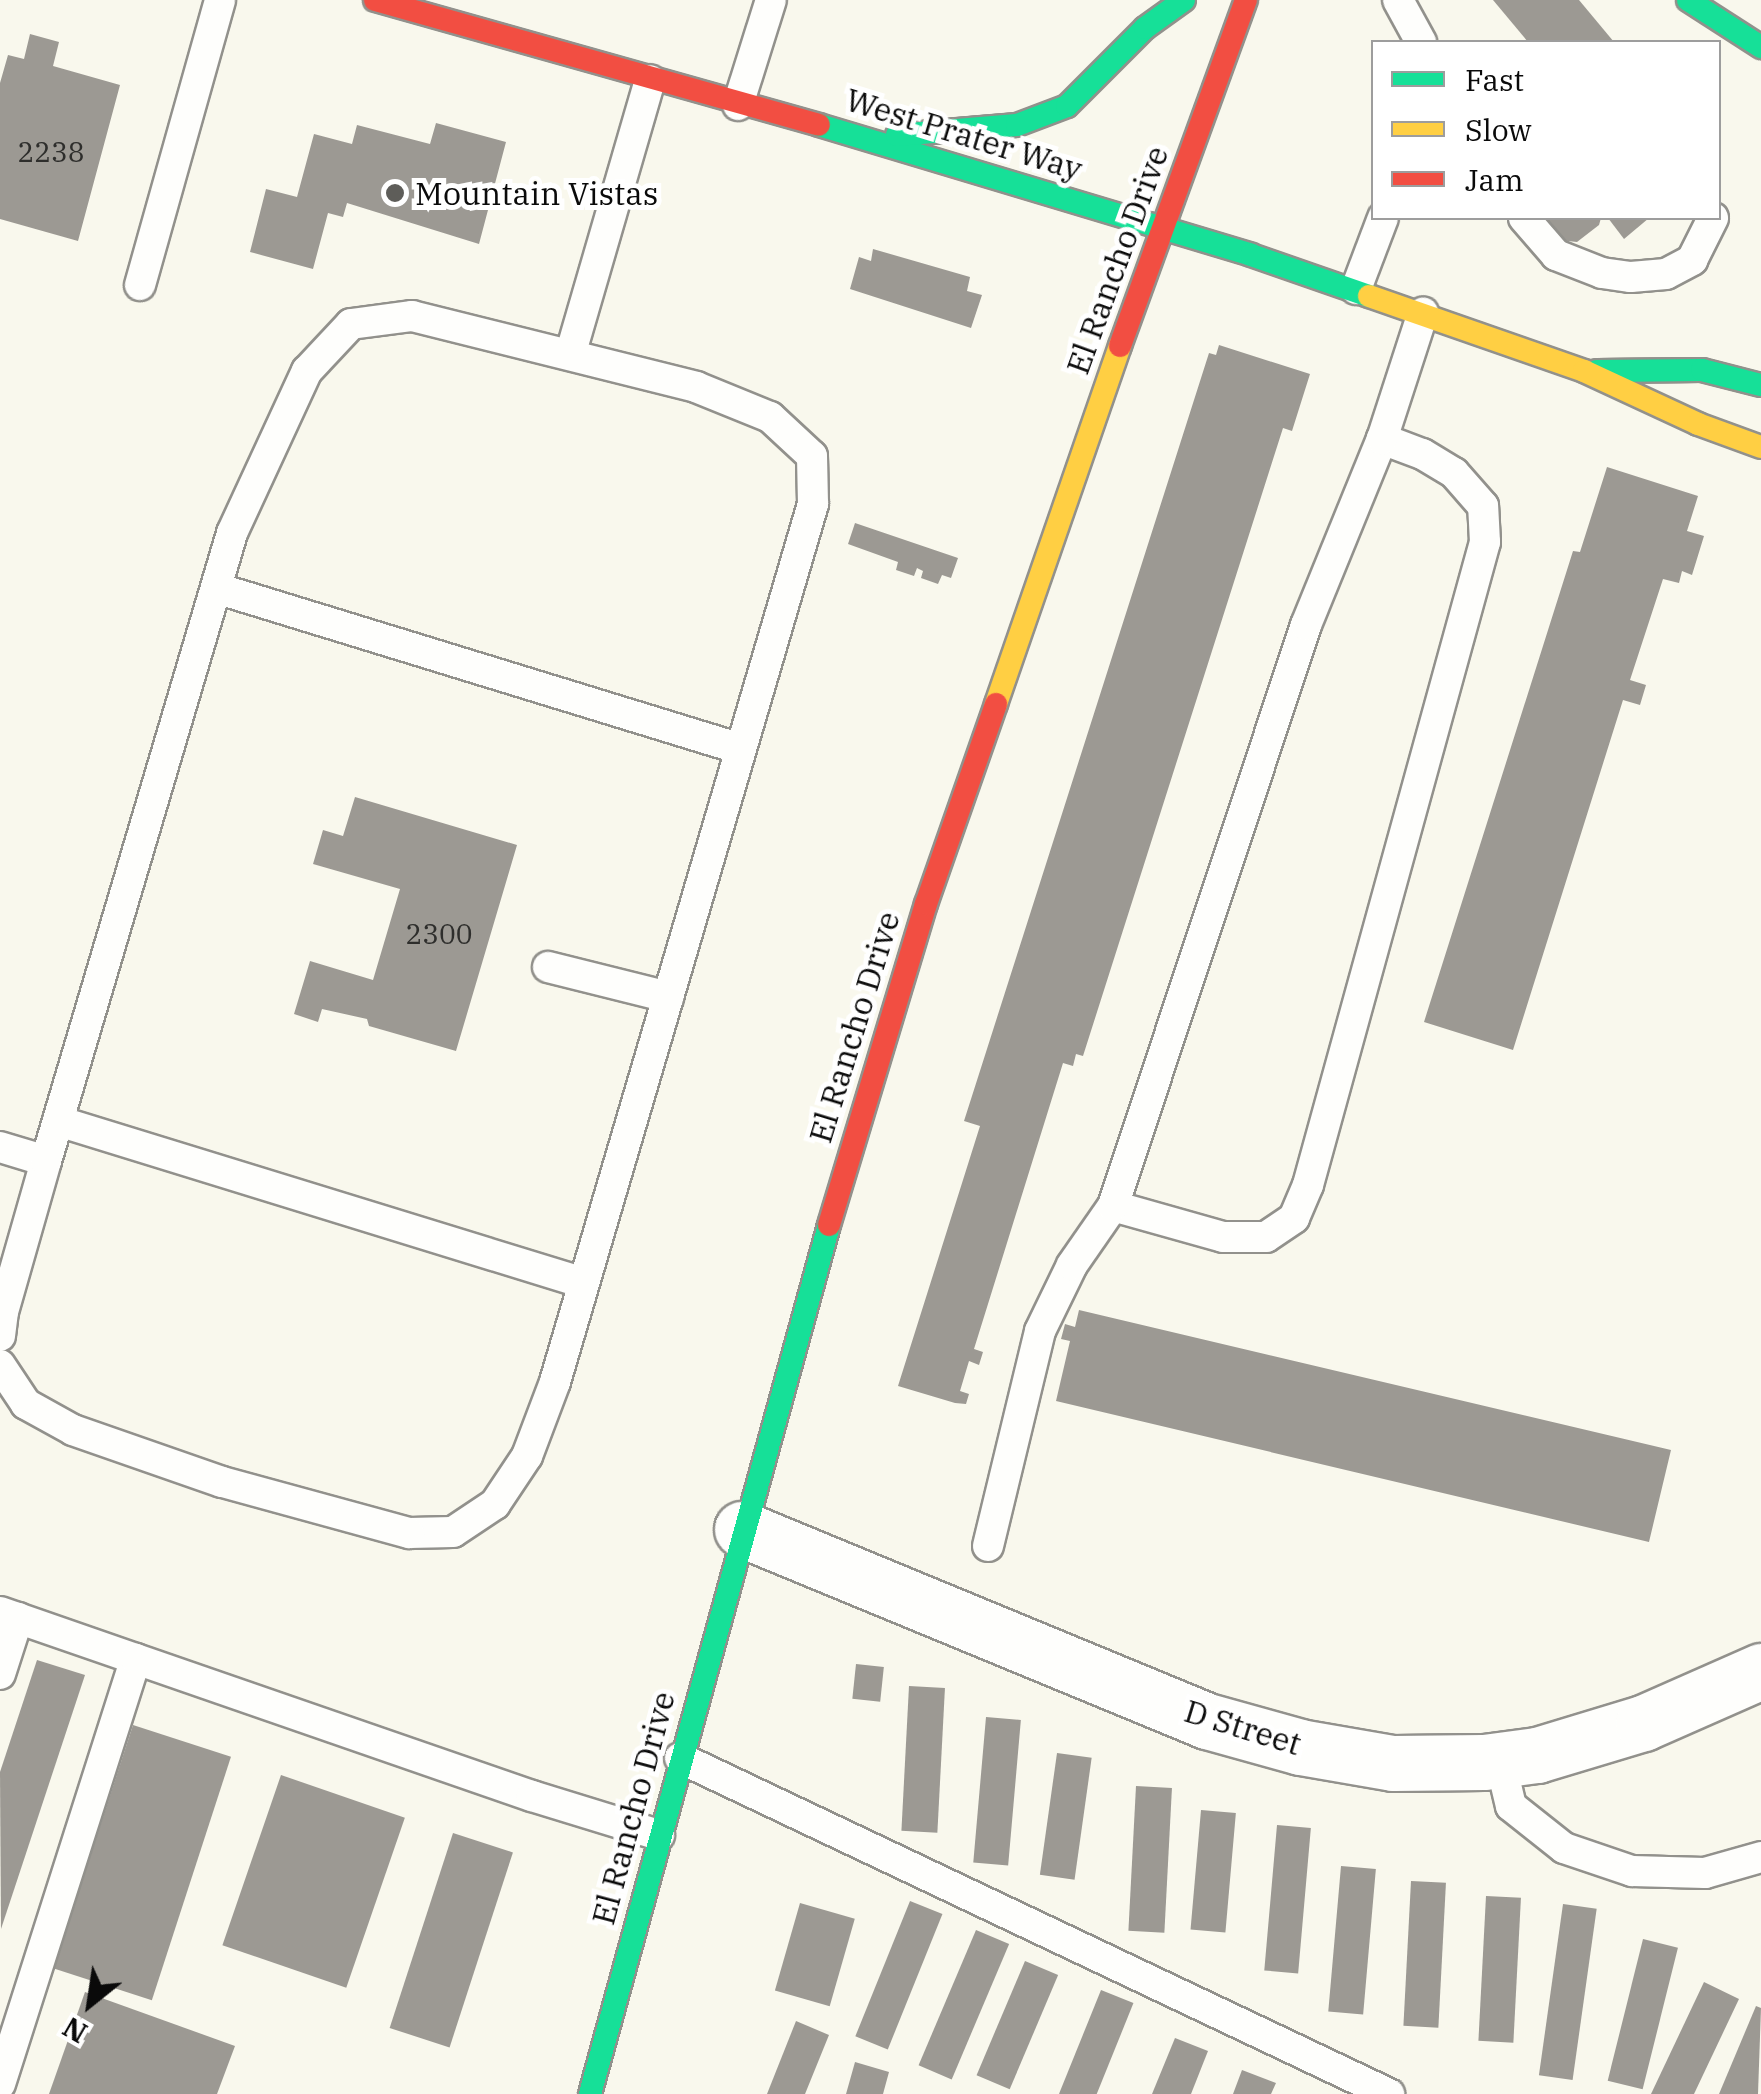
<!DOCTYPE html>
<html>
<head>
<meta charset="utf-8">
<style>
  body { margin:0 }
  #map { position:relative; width:1761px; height:2094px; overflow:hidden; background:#f9f8ed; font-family:"IBM Plex Serif",serif }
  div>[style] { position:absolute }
  .building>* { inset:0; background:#9c9993; transform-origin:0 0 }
  .roads { filter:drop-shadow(2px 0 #92918c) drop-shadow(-2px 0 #92918c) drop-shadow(0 2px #92918c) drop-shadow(0 -2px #92918c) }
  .lane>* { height:30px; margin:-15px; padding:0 15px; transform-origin:15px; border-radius:15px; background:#fefefc }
  .street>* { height:55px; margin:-27.5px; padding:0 27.5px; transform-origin:27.5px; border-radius:27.5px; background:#fefefc }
  .fast>* { height:22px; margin:-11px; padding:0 11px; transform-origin:11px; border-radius:11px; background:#16e098 }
  .slow>* { height:22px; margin:-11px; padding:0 11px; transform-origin:11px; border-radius:11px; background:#ffcf43 }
  .jam>* { height:22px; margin:-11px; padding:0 11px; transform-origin:11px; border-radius:11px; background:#f24e42 }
  .dots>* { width:28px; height:28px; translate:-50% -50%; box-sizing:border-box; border:5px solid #fff; border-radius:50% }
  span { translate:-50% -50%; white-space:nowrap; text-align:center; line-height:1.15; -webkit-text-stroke:10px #fff; paint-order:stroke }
  .number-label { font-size:28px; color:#2e2e2c }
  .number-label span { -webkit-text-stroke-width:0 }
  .street-label { font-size:32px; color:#0a0a0a }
  .poi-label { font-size:32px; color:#0a0a0a }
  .left { translate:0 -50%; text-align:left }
  .legend { position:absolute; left:1371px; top:40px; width:350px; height:180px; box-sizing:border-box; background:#fff; border:2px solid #9d9d9d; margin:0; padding:12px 18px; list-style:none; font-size:30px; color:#0a0a0a }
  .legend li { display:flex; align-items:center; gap:20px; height:50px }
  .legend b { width:50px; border:2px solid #9d9d9d }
  .north { position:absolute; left:40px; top:1954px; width:100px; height:100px; -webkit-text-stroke:8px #fff; paint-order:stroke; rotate:210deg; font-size:28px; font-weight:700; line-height:40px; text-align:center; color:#0a0a0a }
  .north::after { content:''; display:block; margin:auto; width:35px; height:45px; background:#0a0a0a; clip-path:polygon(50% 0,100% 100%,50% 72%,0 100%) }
</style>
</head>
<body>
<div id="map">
  <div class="building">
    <div style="clip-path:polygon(1493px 0,1579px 0,1614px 42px,1528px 42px)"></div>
    <div style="clip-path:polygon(30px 34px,59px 42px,53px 66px,120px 85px,78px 241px,0 219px,0 83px,8px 55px,24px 59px)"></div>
    <div style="clip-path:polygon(436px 123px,506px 142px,479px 244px,347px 203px,343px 217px,328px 213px,313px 269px,250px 252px,266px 189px,297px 197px,314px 134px,352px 144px,357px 125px,430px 144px)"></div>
    <div style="clip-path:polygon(1533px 218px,1601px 218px,1599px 225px,1577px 242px,1550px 239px)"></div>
    <div style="clip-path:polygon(1608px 218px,1649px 218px,1624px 239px)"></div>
    <div style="clip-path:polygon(873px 249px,970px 277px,967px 291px,982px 295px,971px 328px,850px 289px,859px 257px,871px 261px)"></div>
    <div style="clip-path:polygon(1219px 345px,1310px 374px,1292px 431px,1283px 428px,1083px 1056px,1076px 1054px,1073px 1066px,1063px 1063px,974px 1349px,983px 1352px,979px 1365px,969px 1361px,960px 1391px,969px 1394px,966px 1404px,955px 1403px,898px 1386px,980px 1126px,964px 1121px,1209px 353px,1216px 355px)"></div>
    <div style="clip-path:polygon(1607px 467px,1698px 496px,1687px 531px,1704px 536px,1692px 575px,1682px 571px,1679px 583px,1663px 579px,1630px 680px,1646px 685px,1640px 705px,1623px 700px,1513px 1050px,1424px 1022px,1573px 551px,1580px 552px)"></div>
    <div style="clip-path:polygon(855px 523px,958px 558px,951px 578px,942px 575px,938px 584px,921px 578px,923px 571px,917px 568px,914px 576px,896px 570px,898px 562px,848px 544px)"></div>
    <div style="clip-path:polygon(355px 797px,517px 845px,456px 1051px,369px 1026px,367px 1019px,322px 1009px,318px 1022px,294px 1014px,310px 961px,373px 980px,400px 889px,313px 864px,323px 830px,343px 836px)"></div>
    <div style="clip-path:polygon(1079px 1310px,1671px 1450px,1649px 1542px,1056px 1401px,1070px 1341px,1061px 1339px,1065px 1324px,1075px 1327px)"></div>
    <div style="clip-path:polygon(37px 1660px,85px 1675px,1px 1929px,0 1772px)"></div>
    <div style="left:856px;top:1664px;width:28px;height:35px;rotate:6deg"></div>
    <div style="left:909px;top:1686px;width:36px;height:145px;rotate:3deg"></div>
    <div style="left:986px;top:1717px;width:35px;height:146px;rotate:5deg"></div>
    <div style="left:133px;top:1725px;width:103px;height:256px;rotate:18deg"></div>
    <div style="left:1057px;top:1753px;width:35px;height:123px;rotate:8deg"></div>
    <div style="left:281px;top:1775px;width:131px;height:180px;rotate:19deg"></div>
    <div style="left:1136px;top:1786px;width:36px;height:145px;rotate:3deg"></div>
    <div style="left:1201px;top:1810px;width:35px;height:120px;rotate:5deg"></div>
    <div style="left:1277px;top:1825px;width:34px;height:146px;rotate:5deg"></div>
    <div style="left:453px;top:1833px;width:63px;height:205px;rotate:18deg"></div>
    <div style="left:1341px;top:1866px;width:35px;height:146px;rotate:5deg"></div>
    <div style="left:1411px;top:1881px;width:35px;height:145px;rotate:3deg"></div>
    <div style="left:1486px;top:1896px;width:35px;height:145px;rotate:3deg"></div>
    <div style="left:910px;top:1901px;width:35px;height:146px;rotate:22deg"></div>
    <div style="left:800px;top:1903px;width:57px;height:91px;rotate:16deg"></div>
    <div style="left:1563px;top:1904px;width:34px;height:173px;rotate:8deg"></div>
    <div style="left:976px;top:1930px;width:36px;height:147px;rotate:23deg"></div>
    <div style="left:1643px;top:1939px;width:36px;height:146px;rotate:14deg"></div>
    <div style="left:1025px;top:1961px;width:36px;height:124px;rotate:23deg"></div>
    <div style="clip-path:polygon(1704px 1982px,1739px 1999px,1694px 2094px,1651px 2094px)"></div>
    <div style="left:1101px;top:1990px;width:35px;height:112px;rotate:22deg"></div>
    <div style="clip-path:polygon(85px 1992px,235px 2046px,217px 2094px,49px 2094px)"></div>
    <div style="clip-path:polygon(1756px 2006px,1761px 2008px,1758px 2094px,1719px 2094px)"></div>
    <div style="clip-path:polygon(796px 2021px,829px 2035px,805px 2094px,767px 2094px)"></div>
    <div style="clip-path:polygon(1175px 2038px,1208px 2051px,1191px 2094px,1152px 2094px)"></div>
    <div style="clip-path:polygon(855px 2062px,889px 2072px,883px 2094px,846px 2094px)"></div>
    <div style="clip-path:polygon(1242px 2070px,1276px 2083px,1271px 2094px,1233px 2094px)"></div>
  </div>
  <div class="roads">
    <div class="lane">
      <div style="left:1398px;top:0;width:48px;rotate:61.3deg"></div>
      <div style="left:738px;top:105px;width:110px;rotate:-72.6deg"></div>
      <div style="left:1524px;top:218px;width:49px;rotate:49.1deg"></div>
      <div style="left:1556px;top:255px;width:49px;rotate:21.4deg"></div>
      <div style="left:1602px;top:273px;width:29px;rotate:8deg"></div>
      <div style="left:1631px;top:277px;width:35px;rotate:-5deg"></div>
      <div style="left:1666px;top:274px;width:30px;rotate:-28deg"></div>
      <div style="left:1692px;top:260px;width:47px;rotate:-63.4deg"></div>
      <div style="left:140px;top:285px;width:296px;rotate:-74.3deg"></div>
      <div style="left:1356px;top:289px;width:76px;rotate:-69.2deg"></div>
      <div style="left:571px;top:352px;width:283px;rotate:-73.8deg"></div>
      <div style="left:216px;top:588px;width:549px;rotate:17.05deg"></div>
      <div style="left:548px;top:967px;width:124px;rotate:14deg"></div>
      <div style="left:58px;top:1121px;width:550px;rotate:17.12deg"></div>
      <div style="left:0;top:1147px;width:48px;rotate:16.9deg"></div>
      <div style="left:1113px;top:1206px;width:114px;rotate:15.7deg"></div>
      <div style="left:1223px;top:1237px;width:43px"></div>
      <div style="left:1266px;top:1237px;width:34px;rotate:-34deg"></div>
      <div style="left:1294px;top:1218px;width:36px;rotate:-67deg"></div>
      <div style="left:1308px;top:1185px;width:667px;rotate:-74.61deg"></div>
      <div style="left:1485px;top:542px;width:36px;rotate:-93deg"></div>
      <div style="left:1483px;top:506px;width:44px;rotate:-131.3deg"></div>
      <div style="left:1454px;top:473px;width:37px;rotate:-149deg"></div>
      <div style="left:1422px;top:454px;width:43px;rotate:-159.4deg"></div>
      <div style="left:0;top:1336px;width:24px;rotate:-83deg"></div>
      <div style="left:3px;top:1312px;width:157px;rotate:-74.1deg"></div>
      <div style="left:46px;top:1161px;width:655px;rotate:-73.5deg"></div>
      <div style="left:232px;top:533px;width:179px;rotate:-65.2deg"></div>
      <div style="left:307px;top:371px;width:64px;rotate:-46.9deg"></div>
      <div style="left:351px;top:324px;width:62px;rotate:-7.5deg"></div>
      <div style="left:412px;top:316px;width:293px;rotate:14deg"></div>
      <div style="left:696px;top:387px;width:80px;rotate:22.1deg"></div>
      <div style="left:770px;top:417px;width:57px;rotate:42.9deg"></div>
      <div style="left:812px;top:456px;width:48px;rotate:88.8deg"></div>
      <div style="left:813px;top:504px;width:915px;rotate:106.38deg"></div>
      <div style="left:555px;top:1382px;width:79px;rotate:110.7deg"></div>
      <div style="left:527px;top:1456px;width:58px;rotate:123.7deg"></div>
      <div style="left:495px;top:1504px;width:50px;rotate:146.3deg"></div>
      <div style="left:453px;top:1532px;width:44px;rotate:178.7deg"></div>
      <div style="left:409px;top:1533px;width:194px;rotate:-164.7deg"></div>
      <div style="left:222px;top:1482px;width:158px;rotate:-160.8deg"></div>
      <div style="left:73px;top:1430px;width:54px;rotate:-151deg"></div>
      <div style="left:26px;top:1404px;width:47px;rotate:-123.7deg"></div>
      <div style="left:988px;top:1546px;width:221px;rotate:-76.4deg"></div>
      <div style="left:1040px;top:1331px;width:73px;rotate:-64.1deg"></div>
      <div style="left:1072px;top:1265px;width:72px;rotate:-55.2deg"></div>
      <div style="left:1113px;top:1206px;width:612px;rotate:-71.62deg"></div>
      <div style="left:1306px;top:625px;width:201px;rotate:-67.8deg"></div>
      <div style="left:1382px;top:439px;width:133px;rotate:-72deg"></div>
      <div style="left:0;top:1612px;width:144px;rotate:19.1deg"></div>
      <div style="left:0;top:1674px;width:59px;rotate:-72.2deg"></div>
      <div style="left:680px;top:1758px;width:785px;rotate:25.36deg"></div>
      <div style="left:1500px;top:1760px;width:47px;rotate:76.6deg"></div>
      <div style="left:1511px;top:1806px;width:68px;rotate:38.4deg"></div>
      <div style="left:1564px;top:1848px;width:72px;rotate:18.7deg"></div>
      <div style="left:1632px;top:1871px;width:73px;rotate:1.6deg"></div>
      <div style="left:1705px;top:1873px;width:58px;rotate:-15.9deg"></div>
      <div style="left:0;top:2084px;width:446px;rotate:-72.3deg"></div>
      <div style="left:136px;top:1659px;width:419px;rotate:19.1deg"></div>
      <div style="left:532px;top:1796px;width:133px;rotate:17.1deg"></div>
    </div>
    <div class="street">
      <div style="left:742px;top:1529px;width:503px;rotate:22.44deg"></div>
      <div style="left:1207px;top:1721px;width:97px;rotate:15.6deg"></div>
      <div style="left:1300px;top:1747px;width:94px;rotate:9.8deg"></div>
      <div style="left:1393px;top:1763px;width:91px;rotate:-0.6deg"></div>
      <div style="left:1484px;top:1762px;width:53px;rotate:-7.5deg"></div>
      <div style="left:1537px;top:1755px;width:111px;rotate:-16.8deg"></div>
      <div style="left:1643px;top:1723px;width:129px;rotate:-23.8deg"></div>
    </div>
    <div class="fast">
      <div style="left:1688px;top:0;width:87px;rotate:32.8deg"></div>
      <div style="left:819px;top:125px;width:451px;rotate:16.7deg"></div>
      <div style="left:1251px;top:255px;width:125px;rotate:19.2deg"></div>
      <div style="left:897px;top:135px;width:120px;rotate:-4.8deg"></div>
      <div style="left:1017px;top:125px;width:53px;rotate:-20.8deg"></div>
      <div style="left:1067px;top:106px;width:110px;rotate:-45deg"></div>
      <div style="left:1145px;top:28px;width:48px;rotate:-35.7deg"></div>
      <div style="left:1597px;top:371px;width:105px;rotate:-0.5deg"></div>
      <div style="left:1702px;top:370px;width:61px;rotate:14.3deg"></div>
      <div style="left:590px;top:2094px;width:901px;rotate:-74.62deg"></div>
    </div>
    <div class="slow">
      <div style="left:1369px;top:296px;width:228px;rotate:19.2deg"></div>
      <div style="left:1584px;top:371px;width:126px;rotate:24.9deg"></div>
      <div style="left:1698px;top:424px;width:67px;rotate:20.1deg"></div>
      <div style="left:996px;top:704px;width:379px;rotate:-70.9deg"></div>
    </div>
    <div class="jam">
      <div style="left:375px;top:0;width:461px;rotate:15.7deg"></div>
      <div style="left:1120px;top:346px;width:368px;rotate:-70deg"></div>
      <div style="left:829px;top:1225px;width:335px;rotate:-73.2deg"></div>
      <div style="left:926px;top:904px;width:212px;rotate:-70.7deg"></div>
    </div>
  </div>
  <div class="dots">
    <div style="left:395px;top:193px;background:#5e5d59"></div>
  </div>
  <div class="number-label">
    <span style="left:51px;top:152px">2238</span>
    <span style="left:439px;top:934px">2300</span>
  </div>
  <div class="street-label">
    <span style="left:964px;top:134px;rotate:17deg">West Prater Way</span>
    <span style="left:1117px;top:260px;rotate:-70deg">El Rancho Drive</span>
    <span style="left:854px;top:1027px;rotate:-73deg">El Rancho Drive</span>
    <span style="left:1243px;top:1727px;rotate:17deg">D Street</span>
    <span style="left:633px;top:1808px;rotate:-75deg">El Rancho Drive</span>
  </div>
  <div class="poi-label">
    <span class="left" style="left:415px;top:193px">Mountain Vistas</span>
  </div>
  <ul class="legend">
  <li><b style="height:12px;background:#16e098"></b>Fast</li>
  <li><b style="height:12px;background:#ffcf43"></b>Slow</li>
  <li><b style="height:12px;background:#f24e42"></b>Jam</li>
  </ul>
  <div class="north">N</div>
</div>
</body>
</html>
